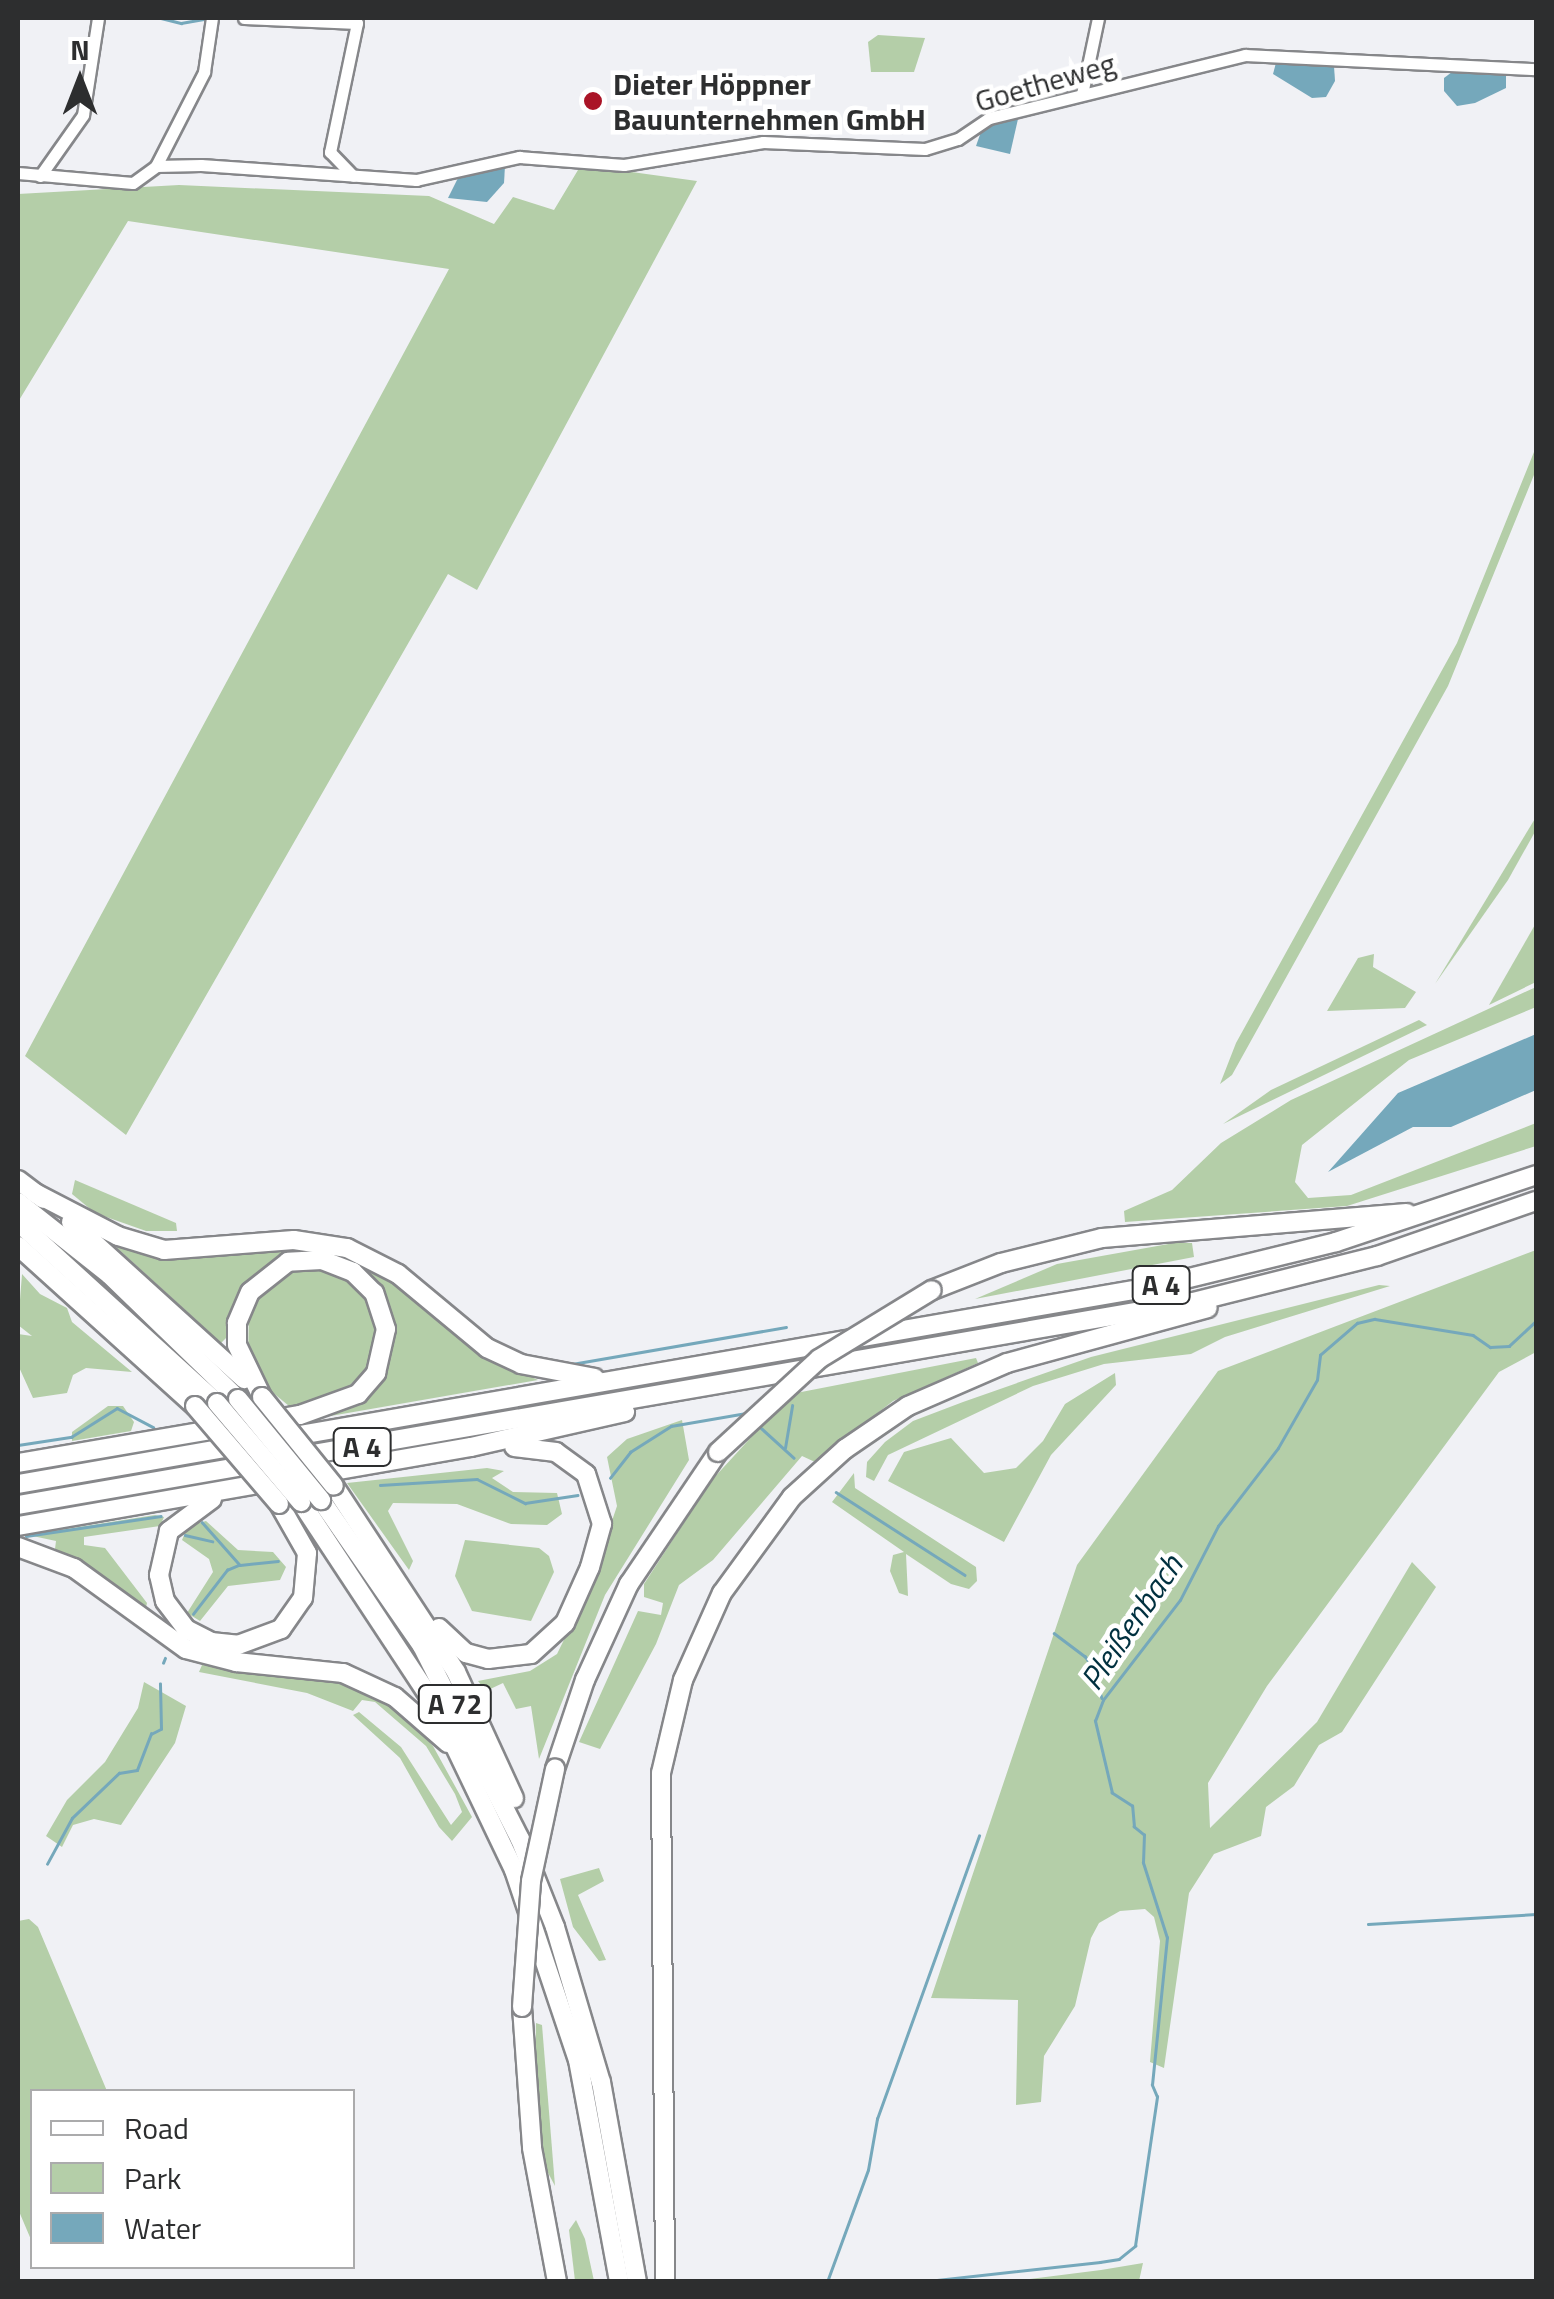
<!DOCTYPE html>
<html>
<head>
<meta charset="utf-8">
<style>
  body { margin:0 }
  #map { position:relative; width:1554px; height:2299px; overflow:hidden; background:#f0f1f5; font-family:"Titillium Web",sans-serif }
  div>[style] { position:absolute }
  .green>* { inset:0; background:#b4cea8 }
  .water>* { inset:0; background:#75a8bb }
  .stream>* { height:2.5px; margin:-1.25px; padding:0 1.25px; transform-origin:1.25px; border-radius:1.25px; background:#75a8bb }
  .roads { filter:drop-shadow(2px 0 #86878a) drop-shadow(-2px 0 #86878a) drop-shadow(0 2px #86878a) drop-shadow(0 -2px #86878a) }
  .minor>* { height:11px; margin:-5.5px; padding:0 5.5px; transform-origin:5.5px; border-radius:5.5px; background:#fff }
  .highway>* { height:18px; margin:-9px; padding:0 9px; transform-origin:9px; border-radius:9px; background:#fff }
  .bridges { filter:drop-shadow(2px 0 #86878a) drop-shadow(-2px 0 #86878a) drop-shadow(0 2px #86878a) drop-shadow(0 -2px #86878a) }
  .highway-bridge>* { height:18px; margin:-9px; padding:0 9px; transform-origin:9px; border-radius:9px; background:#fff }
  .dots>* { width:28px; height:28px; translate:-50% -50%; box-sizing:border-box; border:5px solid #fff; border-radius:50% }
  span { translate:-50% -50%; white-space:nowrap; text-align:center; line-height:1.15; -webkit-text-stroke:9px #fff; paint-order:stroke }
  .shield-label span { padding:2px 8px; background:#fff; border:2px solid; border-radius:8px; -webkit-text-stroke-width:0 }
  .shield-label { font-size:28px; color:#2d2e2f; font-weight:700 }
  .street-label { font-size:30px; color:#2d2e2f }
  .poi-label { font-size:30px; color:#2d2e2f; font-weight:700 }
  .left { translate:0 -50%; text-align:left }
  .water-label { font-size:32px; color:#00303f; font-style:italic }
  .frame { position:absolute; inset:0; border:20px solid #2d2e2f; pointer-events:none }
  .legend { position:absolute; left:30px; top:2089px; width:325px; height:180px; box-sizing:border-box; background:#fff; border:2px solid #ababac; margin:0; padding:12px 18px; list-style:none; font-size:30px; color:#2d2e2f }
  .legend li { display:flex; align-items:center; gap:20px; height:50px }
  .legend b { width:50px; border:2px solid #ababac }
  .north { position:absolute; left:30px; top:30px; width:100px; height:100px; -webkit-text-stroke:8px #fff; paint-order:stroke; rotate:0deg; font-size:28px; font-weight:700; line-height:40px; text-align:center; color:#2d2e2f }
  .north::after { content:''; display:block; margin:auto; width:35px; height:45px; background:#2d2e2f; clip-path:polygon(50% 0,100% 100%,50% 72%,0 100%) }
</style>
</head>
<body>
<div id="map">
  <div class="green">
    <div style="clip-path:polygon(878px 35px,925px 38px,914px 72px,871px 72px,868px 42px)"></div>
    <div style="clip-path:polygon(581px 165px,697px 181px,477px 590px,448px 574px,126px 1135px,25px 1056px,449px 269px,128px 221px,18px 402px,18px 194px,179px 185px,429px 196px,494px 224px,513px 197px,554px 210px)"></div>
    <div style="clip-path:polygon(1536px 447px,1536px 470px,1448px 686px,1232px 1075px,1220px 1084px,1236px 1043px,1457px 643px)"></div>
    <div style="clip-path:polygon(1536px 817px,1536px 830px,1508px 880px,1435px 984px)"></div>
    <div style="clip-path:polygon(1536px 923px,1536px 982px,1489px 1005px)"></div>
    <div style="clip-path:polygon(1374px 954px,1373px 967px,1416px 992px,1405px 1008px,1327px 1011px,1358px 958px)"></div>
    <div style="clip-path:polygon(1536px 987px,1536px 1007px,1409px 1060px,1302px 1145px,1295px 1182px,1308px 1198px,1351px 1195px,1536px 1123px,1536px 1146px,1347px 1206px,1125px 1222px,1124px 1211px,1172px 1190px,1221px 1143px,1291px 1100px)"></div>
    <div style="clip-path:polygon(1419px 1020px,1427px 1025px,1223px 1124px,1271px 1090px)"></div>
    <div style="clip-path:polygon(75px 1180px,176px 1223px,177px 1231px,146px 1231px,95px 1213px,72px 1194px)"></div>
    <div style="clip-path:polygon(1174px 1243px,1192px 1243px,1194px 1257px,975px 1299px,1057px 1264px)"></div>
    <div style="clip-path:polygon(115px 1246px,184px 1259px,295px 1249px,348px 1258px,395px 1282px,486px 1357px,538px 1380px,319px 1418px,359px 1402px,387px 1370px,393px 1335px,376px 1285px,292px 1256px,273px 1262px,247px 1286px,231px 1333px,221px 1343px)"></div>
    <div style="clip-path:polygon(1536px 1250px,1536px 1352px,1499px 1372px,1267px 1686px,1208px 1783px,1210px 1828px,1317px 1722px,1412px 1562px,1436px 1587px,1342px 1732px,1319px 1745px,1294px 1786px,1266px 1807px,1261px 1836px,1214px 1854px,1189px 1893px,1164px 2068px,1150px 2062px,1160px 1941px,1154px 1917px,1145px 1909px,1120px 1911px,1099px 1923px,1091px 1938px,1075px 2006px,1044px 2056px,1041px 2102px,1016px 2105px,1018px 2000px,931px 1998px,1077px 1565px,1218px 1371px)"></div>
    <div style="clip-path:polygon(328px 1266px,359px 1284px,380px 1322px,373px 1364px,337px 1397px,289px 1406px,260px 1382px,248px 1359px,249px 1310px,263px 1286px,285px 1270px)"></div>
    <div style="clip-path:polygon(22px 1274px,40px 1294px,67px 1308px,72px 1322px,132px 1372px,86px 1368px,73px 1375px,67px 1393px,33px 1398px,18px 1365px,18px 1334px,32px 1336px,18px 1325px)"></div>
    <div style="clip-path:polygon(1379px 1285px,1390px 1286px,1225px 1337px,1191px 1354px,1104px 1364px,1033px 1386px,888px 1455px,874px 1481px,866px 1477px,867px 1462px,885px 1442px,913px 1421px,963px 1402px,1091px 1357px)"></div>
    <div style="clip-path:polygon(976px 1358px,978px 1363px,893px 1401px,815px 1462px,802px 1456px,713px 1560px,679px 1585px,656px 1644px,600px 1749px,579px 1742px,638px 1611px,661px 1615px,663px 1603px,644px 1597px,644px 1584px,711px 1481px,791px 1394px)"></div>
    <div style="clip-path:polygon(1115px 1373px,1116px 1385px,1051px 1455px,1004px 1542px,888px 1481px,904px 1452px,951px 1438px,984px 1473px,1016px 1468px,1043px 1441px,1065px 1404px)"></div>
    <div style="clip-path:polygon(108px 1406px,123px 1406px,134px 1422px,131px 1431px,72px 1441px,72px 1432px)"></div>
    <div style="clip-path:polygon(682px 1420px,689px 1460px,605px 1595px,539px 1759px,531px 1706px,516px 1709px,503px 1683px,486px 1691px,478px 1681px,530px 1671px,557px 1654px,589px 1589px,617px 1506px,607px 1457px,627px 1439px)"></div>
    <div style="clip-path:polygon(487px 1468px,504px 1471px,492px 1478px,513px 1492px,557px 1493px,562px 1514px,547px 1525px,511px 1524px,457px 1504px,393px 1503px,388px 1511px,413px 1561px,409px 1570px,347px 1483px)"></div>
    <div style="clip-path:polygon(854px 1473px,855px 1488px,976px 1567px,977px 1581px,969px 1589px,951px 1584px,906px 1554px,908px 1596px,899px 1593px,890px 1571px,893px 1555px,904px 1552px,832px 1502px)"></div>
    <div style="clip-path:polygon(155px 1515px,164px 1517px,160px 1526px,84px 1537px,84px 1545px,105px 1548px,147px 1603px,145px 1612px,55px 1549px,56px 1541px,28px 1535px)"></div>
    <div style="clip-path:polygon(206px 1521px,238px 1550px,273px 1552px,286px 1567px,280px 1580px,228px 1586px,200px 1621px,187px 1613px,213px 1572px,209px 1559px,182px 1540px,188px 1526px)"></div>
    <div style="clip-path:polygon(465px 1540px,539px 1548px,549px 1556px,554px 1572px,531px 1621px,472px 1611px,455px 1576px)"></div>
    <div style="clip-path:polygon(202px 1665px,310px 1675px,361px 1688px,402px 1711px,433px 1746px,472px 1817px,452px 1841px,439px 1827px,400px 1758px,353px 1715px,359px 1712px,401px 1747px,451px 1825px,462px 1812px,455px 1794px,426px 1746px,375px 1702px,362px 1700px,353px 1711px,307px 1693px,199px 1672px)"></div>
    <div style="clip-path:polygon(144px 1682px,186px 1706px,175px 1743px,121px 1825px,94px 1819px,73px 1825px,62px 1847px,46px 1836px,67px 1800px,105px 1762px,138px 1708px)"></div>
    <div style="clip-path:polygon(599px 1868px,604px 1881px,578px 1895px,606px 1960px,599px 1961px,573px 1927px,560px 1879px)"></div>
    <div style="clip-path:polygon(29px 1919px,38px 1927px,107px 2091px,32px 2092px,32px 2242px,18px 2209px,18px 1921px)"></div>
    <div style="clip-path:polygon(536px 2023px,542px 2025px,555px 2186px,546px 2169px,535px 2092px)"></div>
    <div style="clip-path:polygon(576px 2220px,585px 2239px,594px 2281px,575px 2281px,569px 2230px)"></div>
    <div style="clip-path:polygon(1143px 2263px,1139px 2281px,1015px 2281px,1101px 2270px)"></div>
  </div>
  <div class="water">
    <div style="clip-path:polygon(1277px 59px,1334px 66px,1335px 81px,1326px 97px,1312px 98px,1273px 74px)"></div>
    <div style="clip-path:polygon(1506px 69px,1506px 88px,1475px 103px,1457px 106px,1444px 91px,1444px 78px,1452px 72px)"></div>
    <div style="clip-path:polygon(1018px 119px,1010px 154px,976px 146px,983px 126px)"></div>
    <div style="clip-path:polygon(505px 166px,504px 183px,487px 202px,448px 198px,459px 176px)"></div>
    <div style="clip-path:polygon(1536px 1034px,1536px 1090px,1451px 1127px,1413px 1127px,1328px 1172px,1398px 1093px)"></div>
  </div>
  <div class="stream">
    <div style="left:161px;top:18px;width:21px;rotate:14deg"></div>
    <div style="left:181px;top:23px;width:27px;rotate:-10deg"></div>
    <div style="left:572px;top:1364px;width:217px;rotate:-9.8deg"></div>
    <div style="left:759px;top:1426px;width:47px;rotate:42.4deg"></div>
    <div style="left:18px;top:1445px;width:54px;rotate:-8.6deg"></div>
    <div style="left:71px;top:1437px;width:54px;rotate:-32.2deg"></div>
    <div style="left:117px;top:1408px;width:41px;rotate:27.8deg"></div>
    <div style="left:785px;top:1448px;width:43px;rotate:-80.5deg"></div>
    <div style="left:610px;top:1478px;width:33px;rotate:-52deg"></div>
    <div style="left:630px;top:1452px;width:49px;rotate:-32.4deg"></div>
    <div style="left:671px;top:1426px;width:76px;rotate:-9.8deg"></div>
    <div style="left:380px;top:1485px;width:97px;rotate:-3.5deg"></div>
    <div style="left:477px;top:1479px;width:54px;rotate:26.6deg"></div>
    <div style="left:525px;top:1503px;width:53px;rotate:-8.7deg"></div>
    <div style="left:836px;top:1492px;width:153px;rotate:32.8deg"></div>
    <div style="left:202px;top:1522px;width:57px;rotate:48.5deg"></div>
    <div style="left:240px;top:1565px;width:38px;rotate:-6deg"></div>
    <div style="left:185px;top:1535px;width:28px;rotate:13deg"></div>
    <div style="left:26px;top:1536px;width:136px;rotate:-8.4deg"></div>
    <div style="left:18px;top:1557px;width:2px;rotate:27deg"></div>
    <div style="left:193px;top:1614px;width:56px;rotate:-52.3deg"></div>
    <div style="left:227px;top:1570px;width:13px;rotate:-23deg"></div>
    <div style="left:1054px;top:1633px;width:39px;rotate:37deg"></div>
    <div style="left:1085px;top:1656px;width:12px;rotate:55deg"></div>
    <div style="left:1092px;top:1666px;width:13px;rotate:119deg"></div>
    <div style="left:1086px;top:1677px;width:9px;rotate:13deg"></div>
    <div style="left:1095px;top:1679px;width:20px;rotate:70deg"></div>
    <div style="left:163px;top:1663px;width:5px;rotate:-68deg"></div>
    <div style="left:47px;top:1864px;width:52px;rotate:-61.5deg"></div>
    <div style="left:72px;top:1818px;width:65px;rotate:-43.8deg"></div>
    <div style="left:119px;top:1773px;width:18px;rotate:-9deg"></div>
    <div style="left:137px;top:1770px;width:39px;rotate:-69deg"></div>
    <div style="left:151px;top:1734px;width:11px;rotate:-27deg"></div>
    <div style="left:161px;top:1729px;width:45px;rotate:-91.3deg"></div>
    <div style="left:1368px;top:1924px;width:168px;rotate:-3.4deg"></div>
    <div style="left:827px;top:2282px;width:119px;rotate:-69.9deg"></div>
    <div style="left:868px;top:2170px;width:52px;rotate:-80deg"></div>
    <div style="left:877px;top:2119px;width:301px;rotate:-70.2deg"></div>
    <div style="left:919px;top:2282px;width:182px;rotate:-6.3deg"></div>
    <div style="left:1100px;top:2262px;width:19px;rotate:-9deg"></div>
    <div style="left:1119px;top:2259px;width:21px;rotate:-39deg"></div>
    <div style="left:1135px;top:2246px;width:151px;rotate:-81.6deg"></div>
    <div style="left:1157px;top:2097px;width:13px;rotate:-113deg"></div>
    <div style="left:1152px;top:2085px;width:148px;rotate:-84.2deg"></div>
    <div style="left:1167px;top:1938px;width:79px;rotate:-107.7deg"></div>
    <div style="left:1143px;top:1863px;width:28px;rotate:-88deg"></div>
    <div style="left:1144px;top:1835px;width:13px;rotate:-141deg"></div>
    <div style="left:1134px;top:1827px;width:21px;rotate:-95deg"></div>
    <div style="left:1132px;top:1806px;width:24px;rotate:-147deg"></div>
    <div style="left:1112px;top:1793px;width:74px;rotate:-103.3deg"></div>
    <div style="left:1095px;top:1721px;width:22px;rotate:-69deg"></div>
    <div style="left:1103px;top:1700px;width:126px;rotate:-52.4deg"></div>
    <div style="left:1180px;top:1600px;width:83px;rotate:-62.8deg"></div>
    <div style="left:1218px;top:1526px;width:98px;rotate:-52.4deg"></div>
    <div style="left:1278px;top:1448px;width:78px;rotate:-60.2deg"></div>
    <div style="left:1317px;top:1380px;width:25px;rotate:-83deg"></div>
    <div style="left:1320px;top:1355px;width:49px;rotate:-40.9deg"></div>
    <div style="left:1357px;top:1323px;width:18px;rotate:-13deg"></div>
    <div style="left:1375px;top:1319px;width:99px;rotate:9.3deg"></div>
    <div style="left:1473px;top:1335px;width:21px;rotate:35deg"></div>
    <div style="left:1490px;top:1347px;width:19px;rotate:-3deg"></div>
    <div style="left:1509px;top:1346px;width:37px;rotate:-43deg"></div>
  </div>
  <div class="roads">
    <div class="minor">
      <div style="left:244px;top:18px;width:113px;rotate:2.5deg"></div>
      <div style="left:357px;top:23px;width:132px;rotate:101.8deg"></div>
      <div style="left:330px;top:152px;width:33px;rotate:46deg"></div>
      <div style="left:1082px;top:94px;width:78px;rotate:-78.1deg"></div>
      <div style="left:156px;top:166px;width:106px;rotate:-62.9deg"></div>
      <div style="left:204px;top:72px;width:55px;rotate:-81.6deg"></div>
      <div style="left:18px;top:173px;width:115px;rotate:5deg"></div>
      <div style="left:133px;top:183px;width:29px;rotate:-36deg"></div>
      <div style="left:156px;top:166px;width:45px;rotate:-1.3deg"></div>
      <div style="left:201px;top:165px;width:216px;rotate:4deg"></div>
      <div style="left:416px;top:180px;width:106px;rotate:-12.6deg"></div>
      <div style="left:519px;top:157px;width:105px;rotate:4.4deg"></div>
      <div style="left:624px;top:165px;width:141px;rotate:-9.4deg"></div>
      <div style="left:763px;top:142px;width:162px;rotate:2.5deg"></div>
      <div style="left:925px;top:149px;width:34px;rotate:-17deg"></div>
      <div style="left:958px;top:139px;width:37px;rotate:-34deg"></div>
      <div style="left:989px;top:118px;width:264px;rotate:-13.8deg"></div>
      <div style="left:1245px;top:55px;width:291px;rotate:2.8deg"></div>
      <div style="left:40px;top:176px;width:75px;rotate:-54.8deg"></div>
      <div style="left:83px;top:115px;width:98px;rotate:-81.2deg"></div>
    </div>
    <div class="highway">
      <div style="left:18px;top:1180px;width:31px;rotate:37deg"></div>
      <div style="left:35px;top:1193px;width:93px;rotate:27.4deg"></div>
      <div style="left:118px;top:1236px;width:48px;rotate:16.9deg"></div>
      <div style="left:164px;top:1250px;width:130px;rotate:-4.4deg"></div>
      <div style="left:294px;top:1240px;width:54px;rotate:8.6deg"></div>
      <div style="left:347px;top:1248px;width:57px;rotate:27deg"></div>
      <div style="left:398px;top:1274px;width:116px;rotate:39.7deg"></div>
      <div style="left:487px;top:1348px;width:38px;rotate:25deg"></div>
      <div style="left:521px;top:1364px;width:75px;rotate:10.7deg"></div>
      <div style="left:18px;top:1202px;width:117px;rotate:38.4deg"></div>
      <div style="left:110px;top:1275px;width:178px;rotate:44.1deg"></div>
      <div style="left:18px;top:1222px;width:269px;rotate:42.3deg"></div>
      <div style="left:71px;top:1222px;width:234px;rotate:42.2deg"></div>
      <div style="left:18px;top:1246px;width:239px;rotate:42.1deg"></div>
      <div style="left:932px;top:1290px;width:74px;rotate:-21.4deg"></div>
      <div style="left:1001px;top:1263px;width:104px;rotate:-13.9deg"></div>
      <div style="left:1102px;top:1238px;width:306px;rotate:-4.7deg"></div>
      <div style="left:18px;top:1463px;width:286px;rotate:-9.7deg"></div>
      <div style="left:300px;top:1415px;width:62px;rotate:-19.9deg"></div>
      <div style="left:358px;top:1394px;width:28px;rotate:-49deg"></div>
      <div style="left:376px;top:1373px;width:45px;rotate:-77.2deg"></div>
      <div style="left:386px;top:1329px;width:38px;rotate:-108deg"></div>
      <div style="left:374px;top:1293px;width:30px;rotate:-135deg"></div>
      <div style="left:353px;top:1272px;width:33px;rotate:-159deg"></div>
      <div style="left:322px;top:1260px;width:34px;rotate:177deg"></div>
      <div style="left:288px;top:1262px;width:48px;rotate:141.7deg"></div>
      <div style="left:250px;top:1292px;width:34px;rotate:113deg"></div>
      <div style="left:237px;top:1323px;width:22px;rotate:90deg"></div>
      <div style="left:237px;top:1345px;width:58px;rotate:64.3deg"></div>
      <div style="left:18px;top:1484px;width:1155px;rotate:-9.87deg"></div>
      <div style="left:1156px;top:1286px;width:185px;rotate:-13.7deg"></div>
      <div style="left:1336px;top:1242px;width:211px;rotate:-18.5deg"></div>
      <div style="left:334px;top:1486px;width:222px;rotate:56.7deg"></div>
      <div style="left:456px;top:1672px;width:139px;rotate:65.3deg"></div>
      <div style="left:212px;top:1499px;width:54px;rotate:143.3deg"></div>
      <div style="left:169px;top:1531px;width:45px;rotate:102.8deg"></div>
      <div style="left:159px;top:1575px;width:27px;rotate:77deg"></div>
      <div style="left:165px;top:1601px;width:35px;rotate:53deg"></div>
      <div style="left:186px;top:1629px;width:28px;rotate:27deg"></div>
      <div style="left:211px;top:1642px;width:27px;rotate:6deg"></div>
      <div style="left:238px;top:1645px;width:46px;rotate:-20.4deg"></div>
      <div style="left:281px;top:1629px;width:38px;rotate:-55deg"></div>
      <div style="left:303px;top:1598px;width:45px;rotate:-84.9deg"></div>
      <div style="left:307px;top:1553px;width:56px;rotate:-119.7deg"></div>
      <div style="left:321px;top:1500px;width:178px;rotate:55.3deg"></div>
      <div style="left:422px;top:1646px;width:216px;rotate:63.1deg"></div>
      <div style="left:520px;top:1839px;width:95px;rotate:68.3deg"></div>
      <div style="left:555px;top:1927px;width:162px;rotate:73.5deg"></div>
      <div style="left:601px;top:2082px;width:203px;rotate:79.8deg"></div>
      <div style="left:301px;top:1502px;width:245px;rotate:56.6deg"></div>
      <div style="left:436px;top:1707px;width:181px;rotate:64.4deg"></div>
      <div style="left:514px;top:1870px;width:200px;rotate:71.4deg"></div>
      <div style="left:578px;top:2060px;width:226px;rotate:79.5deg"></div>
      <div style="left:18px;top:1505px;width:1192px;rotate:-9.8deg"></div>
      <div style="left:1193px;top:1302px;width:190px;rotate:-14deg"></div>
      <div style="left:1377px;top:1256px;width:168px;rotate:-19.1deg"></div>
      <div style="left:18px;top:1526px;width:460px;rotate:-9.9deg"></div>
      <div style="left:471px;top:1447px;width:158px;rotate:-12.8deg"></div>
      <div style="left:18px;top:1547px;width:60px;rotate:20.6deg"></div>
      <div style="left:74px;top:1568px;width:138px;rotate:35.9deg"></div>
      <div style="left:186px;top:1649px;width:52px;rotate:14.6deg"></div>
      <div style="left:236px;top:1662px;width:108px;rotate:5.9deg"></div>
      <div style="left:343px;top:1673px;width:57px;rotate:24.8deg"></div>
      <div style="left:395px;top:1697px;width:70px;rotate:41deg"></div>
      <div style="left:439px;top:1628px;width:37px;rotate:43deg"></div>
      <div style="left:466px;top:1653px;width:23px;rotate:15deg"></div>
      <div style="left:488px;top:1659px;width:43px;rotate:-6.6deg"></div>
      <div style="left:531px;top:1654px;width:46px;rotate:-42.4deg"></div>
      <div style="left:565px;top:1623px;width:61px;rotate:-65.9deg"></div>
      <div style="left:590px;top:1567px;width:45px;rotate:-74.4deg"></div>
      <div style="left:602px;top:1524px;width:52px;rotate:-107.7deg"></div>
      <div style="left:586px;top:1474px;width:37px;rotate:-144deg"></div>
      <div style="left:556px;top:1452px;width:42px;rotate:-173.2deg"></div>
      <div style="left:555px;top:1769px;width:94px;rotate:-71.4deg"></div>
      <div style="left:585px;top:1680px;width:106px;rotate:-65.4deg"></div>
      <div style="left:629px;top:1584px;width:159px;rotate:-56deg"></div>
      <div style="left:522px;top:2007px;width:141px;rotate:85.9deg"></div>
      <div style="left:532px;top:2148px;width:136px;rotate:79.4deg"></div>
      <div style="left:665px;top:2282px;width:509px;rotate:-90.45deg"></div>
      <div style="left:661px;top:1773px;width:96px;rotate:-76.7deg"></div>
      <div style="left:683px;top:1680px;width:95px;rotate:-65.9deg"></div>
      <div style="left:722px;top:1593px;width:119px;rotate:-53.9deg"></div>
      <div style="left:792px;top:1497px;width:72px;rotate:-42.2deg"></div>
      <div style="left:845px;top:1449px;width:76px;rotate:-34.3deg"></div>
      <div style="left:908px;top:1406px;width:108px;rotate:-23.5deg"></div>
      <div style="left:1007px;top:1363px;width:208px;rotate:-15.3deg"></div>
    </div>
  </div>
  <div class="bridges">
    <div class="highway-bridge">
      <div style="left:262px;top:1397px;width:114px;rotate:51deg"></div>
      <div style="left:238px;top:1399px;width:131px;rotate:50.6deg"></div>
      <div style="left:217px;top:1403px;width:130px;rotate:49.7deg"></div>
      <div style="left:195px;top:1406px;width:129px;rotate:49.4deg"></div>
      <div style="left:718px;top:1452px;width:137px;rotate:-42.6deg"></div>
      <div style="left:819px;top:1359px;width:132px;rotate:-31.4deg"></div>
      <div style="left:522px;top:2007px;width:126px;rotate:-85.9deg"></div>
      <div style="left:531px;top:1881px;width:115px;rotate:-77.9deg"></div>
    </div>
  </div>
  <div class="dots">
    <div style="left:593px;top:101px;background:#aa1427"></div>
  </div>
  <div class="shield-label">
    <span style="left:1161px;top:1285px">A 4</span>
    <span style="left:362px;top:1447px">A 4</span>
    <span style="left:455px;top:1704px">A 72</span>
  </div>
  <div class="street-label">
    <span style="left:1045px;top:82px;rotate:-16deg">Goetheweg</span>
  </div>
  <div class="poi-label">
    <span class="left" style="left:613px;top:101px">Dieter Höppner<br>Bauunternehmen GmbH</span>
  </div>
  <div class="water-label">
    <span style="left:1131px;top:1622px;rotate:-56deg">Pleißenbach</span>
  </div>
  <div class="frame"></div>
  <ul class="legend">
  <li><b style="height:12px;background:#fff"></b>Road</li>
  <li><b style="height:28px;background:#b4cea8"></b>Park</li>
  <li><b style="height:28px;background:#75a8bb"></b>Water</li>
  </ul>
  <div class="north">N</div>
</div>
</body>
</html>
